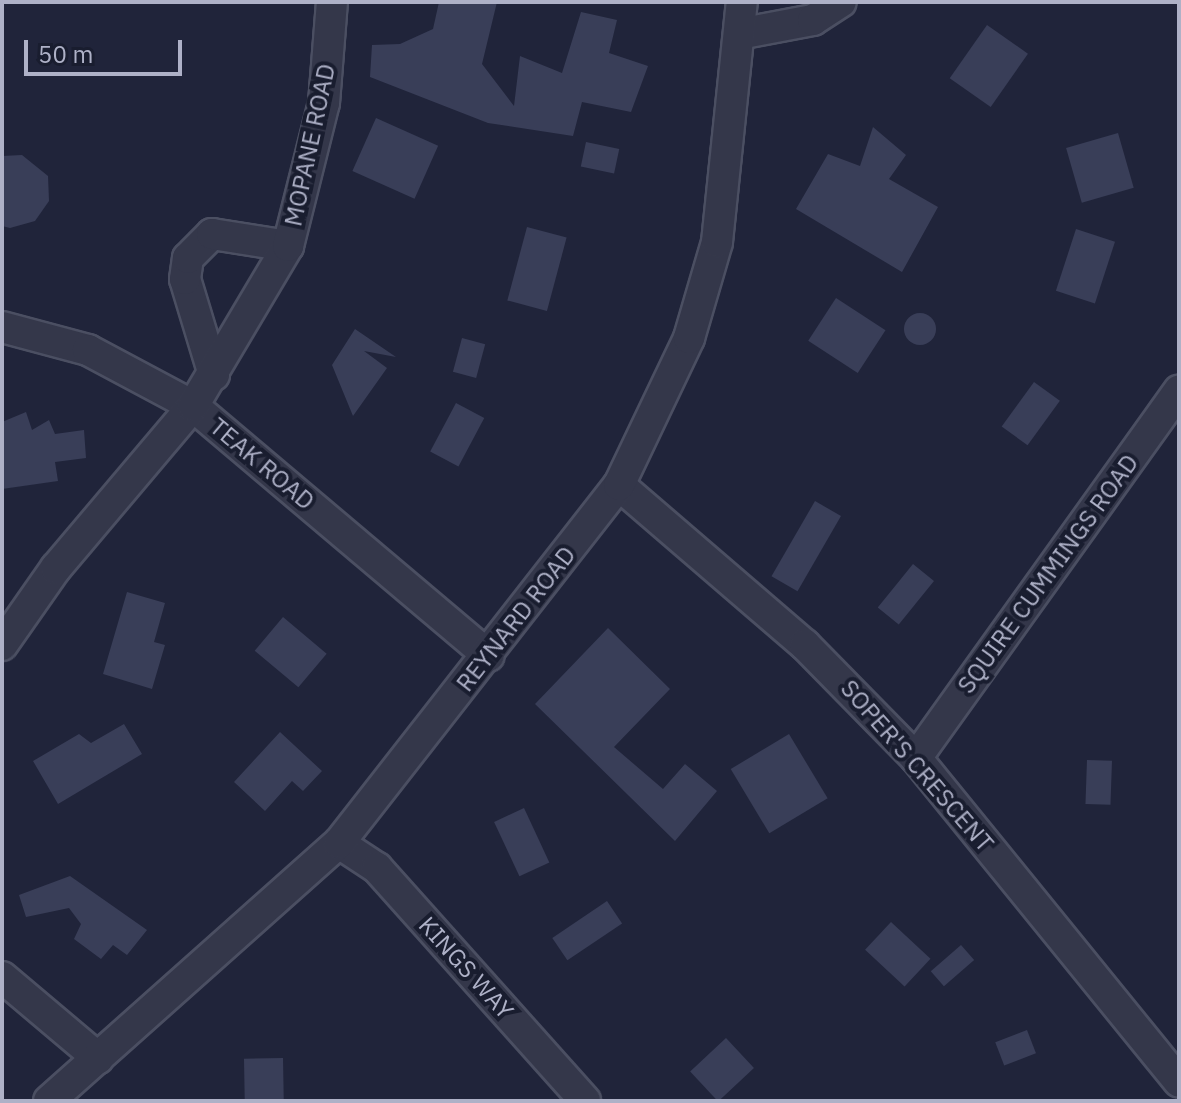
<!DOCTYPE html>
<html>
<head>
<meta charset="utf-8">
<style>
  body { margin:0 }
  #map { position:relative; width:1181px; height:1103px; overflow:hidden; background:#20243a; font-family:"IBM Plex Sans",sans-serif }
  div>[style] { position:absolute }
  .building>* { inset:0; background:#393e58; transform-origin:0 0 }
  .round { border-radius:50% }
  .roads { filter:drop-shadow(2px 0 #4b4f62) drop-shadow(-2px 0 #4b4f62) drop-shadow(0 2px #4b4f62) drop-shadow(0 -2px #4b4f62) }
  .minor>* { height:30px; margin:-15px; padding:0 15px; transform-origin:15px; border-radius:15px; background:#34374a }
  span { translate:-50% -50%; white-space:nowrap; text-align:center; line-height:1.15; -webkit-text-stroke:8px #191d2f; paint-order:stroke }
  .street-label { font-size:24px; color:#aeb1c7 }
  .frame { position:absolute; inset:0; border:4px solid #aeb1c7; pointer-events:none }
  .scale { position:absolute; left:24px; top:40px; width:158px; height:36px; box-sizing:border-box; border:4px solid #aeb1c7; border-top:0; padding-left:10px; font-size:24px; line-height:28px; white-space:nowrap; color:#aeb1c7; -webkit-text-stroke:6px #191d2f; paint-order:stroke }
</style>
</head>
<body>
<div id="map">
  <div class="building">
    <div style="clip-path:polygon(439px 2px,497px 2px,482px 64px,514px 106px,520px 56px,562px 73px,581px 12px,617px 20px,609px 53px,648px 66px,631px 112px,582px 102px,573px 136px,488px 123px,370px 77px,372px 45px,400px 44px,433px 29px)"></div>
    <div style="left:987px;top:25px;width:50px;height:65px;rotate:35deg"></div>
    <div style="left:376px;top:118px;width:68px;height:58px;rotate:24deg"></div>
    <div style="clip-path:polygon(873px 127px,906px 155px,889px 179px,938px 207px,902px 272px,796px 209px,828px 154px,860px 166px)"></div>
    <div style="left:1118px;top:133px;width:57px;height:54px;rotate:74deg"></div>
    <div style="left:586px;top:142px;width:34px;height:25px;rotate:12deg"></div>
    <div style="clip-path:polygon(22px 155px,48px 176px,49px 201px,35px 221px,10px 228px,2px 226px,2px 156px)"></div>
    <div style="left:527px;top:227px;width:41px;height:76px;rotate:15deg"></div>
    <div style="left:1076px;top:229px;width:41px;height:65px;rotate:18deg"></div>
    <div style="left:836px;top:298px;width:59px;height:51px;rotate:33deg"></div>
    <div class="round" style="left:904px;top:313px;width:32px;height:32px"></div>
    <div style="clip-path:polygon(355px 329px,396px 357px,364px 351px,387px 368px,353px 416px,332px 365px)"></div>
    <div style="left:462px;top:338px;width:24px;height:35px;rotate:15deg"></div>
    <div style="left:1034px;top:382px;width:32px;height:55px;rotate:36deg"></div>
    <div style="left:456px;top:403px;width:32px;height:55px;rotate:28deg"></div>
    <div style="clip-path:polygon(26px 412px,32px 430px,49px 420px,55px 434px,84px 430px,86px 458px,55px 462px,58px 481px,2px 489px,2px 422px)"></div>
    <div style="left:815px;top:501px;width:30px;height:87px;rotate:30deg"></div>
    <div style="left:913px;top:564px;width:27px;height:56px;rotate:39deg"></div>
    <div style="clip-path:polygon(127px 592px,165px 603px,154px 642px,165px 645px,152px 689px,103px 674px)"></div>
    <div style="left:283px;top:617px;width:57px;height:44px;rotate:40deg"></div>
    <div style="clip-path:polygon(608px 628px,670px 689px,614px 747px,663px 789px,685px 764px,717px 791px,675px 841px,535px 704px)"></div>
    <div style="clip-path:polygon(124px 724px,142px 754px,58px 804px,33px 761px,79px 734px,91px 743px)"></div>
    <div style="clip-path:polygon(280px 732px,322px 771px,303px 791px,292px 781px,265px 811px,234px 782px)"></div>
    <div style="left:789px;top:734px;width:75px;height:68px;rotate:59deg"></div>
    <div style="left:1087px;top:760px;width:25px;height:44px;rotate:2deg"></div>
    <div style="left:524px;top:808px;width:60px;height:33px;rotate:65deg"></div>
    <div style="clip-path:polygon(70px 876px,147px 930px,127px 955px,113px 945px,101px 959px,74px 939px,81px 924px,69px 908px,26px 917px,19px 895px)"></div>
    <div style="left:607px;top:901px;width:27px;height:66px;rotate:56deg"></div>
    <div style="left:891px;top:922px;width:54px;height:38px;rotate:43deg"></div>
    <div style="left:961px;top:945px;width:20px;height:40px;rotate:49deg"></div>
    <div style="left:1027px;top:1030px;width:25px;height:34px;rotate:69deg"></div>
    <div style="left:726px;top:1038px;width:41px;height:49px;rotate:47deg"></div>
    <div style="left:283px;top:1058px;width:43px;height:39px;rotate:89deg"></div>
  </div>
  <div class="roads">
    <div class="minor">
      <div style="left:744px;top:33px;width:70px;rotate:-10.7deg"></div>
      <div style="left:813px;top:20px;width:33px;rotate:-33deg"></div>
      <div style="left:2px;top:327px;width:89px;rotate:15deg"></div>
      <div style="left:88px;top:350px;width:119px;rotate:28.1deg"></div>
      <div style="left:193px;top:406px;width:387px;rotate:40.2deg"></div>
      <div style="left:214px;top:375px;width:100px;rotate:-106.8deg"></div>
      <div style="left:185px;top:279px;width:21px;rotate:-82deg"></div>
      <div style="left:188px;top:258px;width:34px;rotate:-45deg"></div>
      <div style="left:212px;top:234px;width:77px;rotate:9deg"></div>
      <div style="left:619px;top:485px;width:245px;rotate:40.7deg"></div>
      <div style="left:805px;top:645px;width:158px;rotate:45.5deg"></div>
      <div style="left:916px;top:758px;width:417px;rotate:50.9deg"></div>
      <div style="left:2px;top:645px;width:94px;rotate:-55deg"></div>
      <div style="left:56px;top:568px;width:212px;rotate:-49.8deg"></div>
      <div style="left:193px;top:406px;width:186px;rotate:-59.3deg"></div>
      <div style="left:288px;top:246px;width:147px;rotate:-75.9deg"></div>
      <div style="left:324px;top:103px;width:101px;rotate:-85.5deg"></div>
      <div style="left:916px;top:758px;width:452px;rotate:-54.4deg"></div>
      <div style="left:339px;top:843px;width:45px;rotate:33.3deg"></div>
      <div style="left:377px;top:868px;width:312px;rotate:48.2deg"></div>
      <div style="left:2px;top:977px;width:126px;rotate:40.2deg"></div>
      <div style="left:49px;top:1101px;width:388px;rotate:-41.7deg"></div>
      <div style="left:339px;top:843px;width:454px;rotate:-52deg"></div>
      <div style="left:619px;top:485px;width:163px;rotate:-64.5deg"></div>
      <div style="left:689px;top:338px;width:100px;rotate:-73.7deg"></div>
      <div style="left:717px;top:242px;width:241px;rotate:-84.1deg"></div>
    </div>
  </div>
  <div class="street-label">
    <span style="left:310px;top:145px;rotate:-78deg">MOPANE ROAD</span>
    <span style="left:262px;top:464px;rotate:40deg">TEAK ROAD</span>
    <span style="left:1048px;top:574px;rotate:-54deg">SQUIRE CUMMINGS ROAD</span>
    <span style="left:516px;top:619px;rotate:-52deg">REYNARD ROAD</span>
    <span style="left:917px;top:766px;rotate:49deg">SOPER'S CRESCENT</span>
    <span style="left:466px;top:968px;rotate:48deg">KINGS WAY</span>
  </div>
  <div class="frame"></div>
  <div class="scale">50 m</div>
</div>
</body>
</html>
